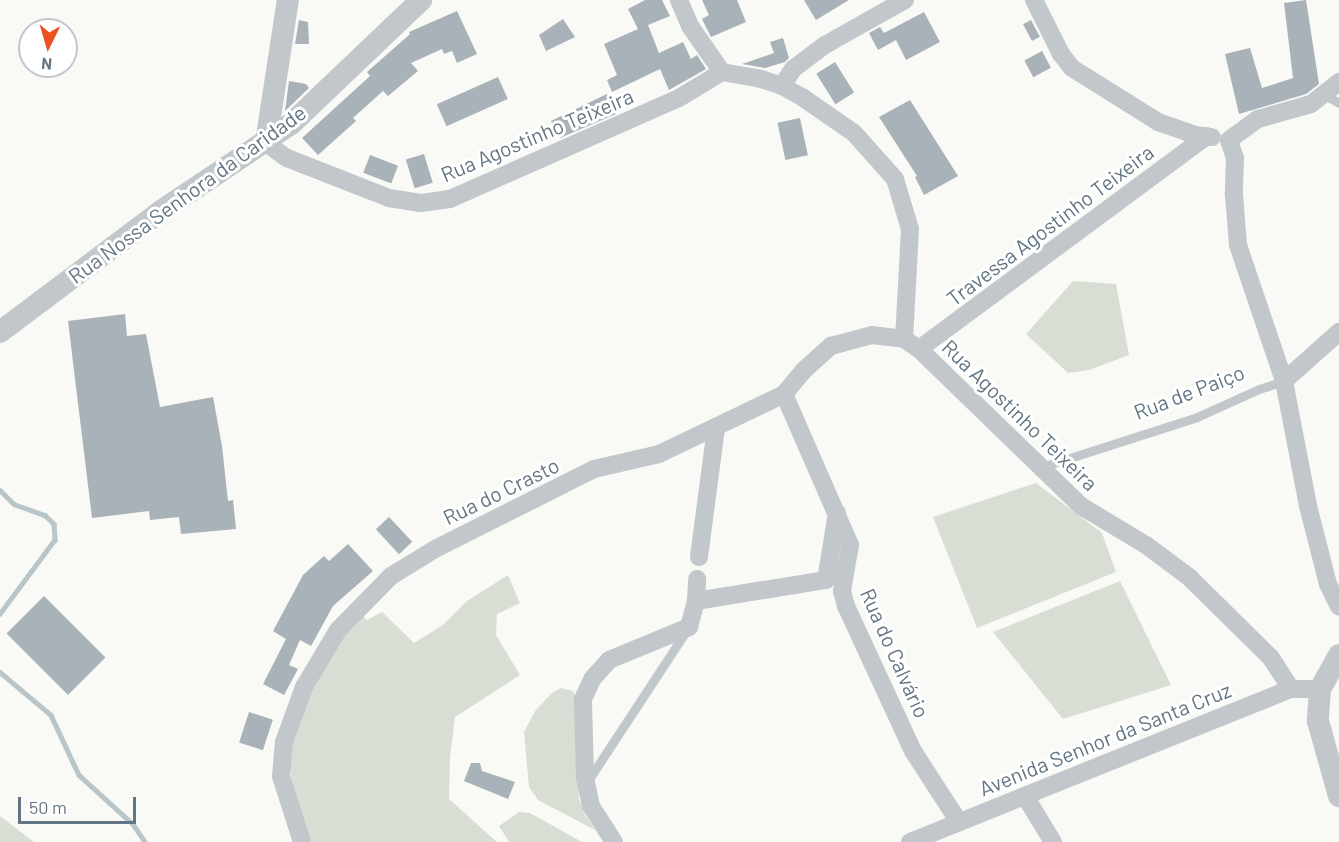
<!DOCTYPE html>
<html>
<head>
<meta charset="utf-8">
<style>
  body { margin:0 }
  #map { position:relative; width:1339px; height:842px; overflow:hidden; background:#f9f9f6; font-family:Barlow,sans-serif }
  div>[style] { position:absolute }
  .green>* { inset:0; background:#d9ded5 }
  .stream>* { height:4.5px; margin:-2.25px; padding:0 2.25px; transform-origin:2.25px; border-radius:2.25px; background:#b8c6ca }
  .building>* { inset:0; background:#a8b2b8; transform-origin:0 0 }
  .service>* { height:9px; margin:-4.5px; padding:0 4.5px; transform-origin:4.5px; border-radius:4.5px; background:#c2c7cb }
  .minor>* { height:18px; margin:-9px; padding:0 9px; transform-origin:9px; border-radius:9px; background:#c2c7cb }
  .tertiary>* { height:22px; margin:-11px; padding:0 11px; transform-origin:11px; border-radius:11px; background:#c2c7cb }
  span { translate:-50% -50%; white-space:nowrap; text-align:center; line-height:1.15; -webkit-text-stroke:6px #fff; paint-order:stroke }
  .street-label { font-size:21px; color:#627583 }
  .north { position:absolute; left:18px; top:18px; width:60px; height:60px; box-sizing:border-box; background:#fff; border:2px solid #c0c8cd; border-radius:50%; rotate:185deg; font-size:16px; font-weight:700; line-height:24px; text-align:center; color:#627583 }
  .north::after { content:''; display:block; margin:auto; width:21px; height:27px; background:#ed5122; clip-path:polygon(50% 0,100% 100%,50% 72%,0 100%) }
  .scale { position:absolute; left:18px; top:797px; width:118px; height:27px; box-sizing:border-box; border:3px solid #627583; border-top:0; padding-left:8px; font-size:18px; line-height:21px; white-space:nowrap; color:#627583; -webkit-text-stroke:4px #fff; paint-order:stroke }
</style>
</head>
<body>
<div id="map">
  <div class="green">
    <div style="clip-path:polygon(1073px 281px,1116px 284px,1129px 355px,1089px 370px,1068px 373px,1026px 334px)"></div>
    <div style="clip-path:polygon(1036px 483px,1102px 533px,1116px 572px,977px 628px,933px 517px)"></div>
    <div style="clip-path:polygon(508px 575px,520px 603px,497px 614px,496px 635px,520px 675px,455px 717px,450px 758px,449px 799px,497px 842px,308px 842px,293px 793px,288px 750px,302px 692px,361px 614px,367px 620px,382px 612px,414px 643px,443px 625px,467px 601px)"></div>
    <div style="clip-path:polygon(1120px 581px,1171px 685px,1063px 719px,993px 632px)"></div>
    <div style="clip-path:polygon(561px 688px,573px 691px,575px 695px,579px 799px,584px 813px,595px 830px,538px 800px,529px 787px,524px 732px,535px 711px,552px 693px)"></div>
    <div style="clip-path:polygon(519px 812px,530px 813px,582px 842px,509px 842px,499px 826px)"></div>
    <div style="clip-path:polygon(0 816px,34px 842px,0 842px)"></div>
  </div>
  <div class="stream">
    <div style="left:0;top:490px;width:20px;rotate:45deg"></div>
    <div style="left:14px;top:504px;width:33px;rotate:20deg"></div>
    <div style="left:45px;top:515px;width:13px;rotate:45deg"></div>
    <div style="left:54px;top:524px;width:16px;rotate:86deg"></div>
    <div style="left:55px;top:540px;width:92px;rotate:126.6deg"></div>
    <div style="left:0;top:672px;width:67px;rotate:40.1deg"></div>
    <div style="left:51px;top:715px;width:66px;rotate:65deg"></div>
    <div style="left:79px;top:775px;width:73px;rotate:42.2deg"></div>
    <div style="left:133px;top:824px;width:22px;rotate:56deg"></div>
  </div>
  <div class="building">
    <div style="clip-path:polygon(645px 0,662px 0,670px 16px,648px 25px,659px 53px,683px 42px,691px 59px,697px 55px,706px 69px,669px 90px,660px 69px,612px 92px,607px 80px,617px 75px,604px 44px,638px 29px,628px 9px)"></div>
    <div style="clip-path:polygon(702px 0,737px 0,746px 22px,711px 37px,702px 19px,709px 15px)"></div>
    <div style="clip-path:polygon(804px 0,849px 0,816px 20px)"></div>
    <div style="clip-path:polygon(1306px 0,1319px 84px,1306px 94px,1239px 114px,1225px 54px,1250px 48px,1262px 88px,1293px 78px,1284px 3px)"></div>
    <div style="clip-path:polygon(457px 11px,477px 54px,457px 63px,452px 51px,444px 54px,442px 49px,411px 63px,418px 71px,388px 96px,383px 91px,353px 118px,356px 121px,318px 155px,302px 138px,370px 76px,367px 72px,410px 34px,409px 32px)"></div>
    <div style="clip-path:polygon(924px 12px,940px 42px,906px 60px,896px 40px,878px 50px,869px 33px,880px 27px,884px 33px)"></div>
    <div style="clip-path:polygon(563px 19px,575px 37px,546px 51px,539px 35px)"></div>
    <div style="clip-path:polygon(299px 20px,308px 22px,309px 44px,295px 44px)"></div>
    <div style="left:1031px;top:20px;width:19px;height:9px;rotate:62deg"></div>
    <div style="clip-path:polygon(783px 38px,789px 58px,785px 62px,765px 68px,742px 64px,774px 53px,770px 42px)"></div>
    <div style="left:1042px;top:51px;width:19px;height:20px;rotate:62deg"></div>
    <div style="left:835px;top:62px;width:36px;height:22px;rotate:58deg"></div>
    <div style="left:498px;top:77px;width:24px;height:67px;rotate:66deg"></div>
    <div style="clip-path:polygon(289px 81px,306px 84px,309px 88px,285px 111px)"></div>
    <div style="clip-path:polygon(607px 94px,616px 114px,560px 138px,551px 121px)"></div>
    <div style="clip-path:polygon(910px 100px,958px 176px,924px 195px,915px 177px,917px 176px,879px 117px)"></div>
    <div style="left:800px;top:118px;width:38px;height:23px;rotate:78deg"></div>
    <div style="left:424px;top:154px;width:30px;height:19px;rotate:73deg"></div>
    <div style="left:370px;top:155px;width:30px;height:19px;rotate:21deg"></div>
    <div style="clip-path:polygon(125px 314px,127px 336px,146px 334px,160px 407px,213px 397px,222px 446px,228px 501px,233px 500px,236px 529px,181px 534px,179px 517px,150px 520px,149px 511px,92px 518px,68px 321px)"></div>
    <div style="left:389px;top:517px;width:34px;height:18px;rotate:47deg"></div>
    <div style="clip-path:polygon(348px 544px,373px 571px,333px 606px,311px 646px,300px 640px,289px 665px,298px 669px,284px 695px,263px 684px,286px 639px,273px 631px,303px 575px,324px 556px,329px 561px)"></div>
    <div style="left:44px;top:596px;width:87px;height:53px;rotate:45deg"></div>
    <div style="left:249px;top:712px;width:25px;height:32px;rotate:18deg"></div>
    <div style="clip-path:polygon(471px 763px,480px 763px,482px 771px,515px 782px,508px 799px,464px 781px)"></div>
  </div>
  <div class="service">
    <div style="left:1323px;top:94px;width:18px;rotate:29deg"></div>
    <div style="left:1042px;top:471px;width:11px;rotate:-38deg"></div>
    <div style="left:1051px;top:464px;width:153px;rotate:-17.8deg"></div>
    <div style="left:1197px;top:417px;width:68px;rotate:-24.3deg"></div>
    <div style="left:1259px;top:389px;width:26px;rotate:-18deg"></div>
    <div style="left:587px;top:782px;width:182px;rotate:-56.7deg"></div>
  </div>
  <div class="minor">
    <div style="left:679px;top:0;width:28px;rotate:67deg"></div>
    <div style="left:690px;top:26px;width:56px;rotate:55.2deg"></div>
    <div style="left:722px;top:72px;width:40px;rotate:10deg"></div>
    <div style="left:761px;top:79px;width:22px;rotate:18deg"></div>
    <div style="left:782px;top:86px;width:23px;rotate:29deg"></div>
    <div style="left:802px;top:97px;width:63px;rotate:34.7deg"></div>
    <div style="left:854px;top:133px;width:62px;rotate:48.3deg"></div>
    <div style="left:895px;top:179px;width:52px;rotate:73.3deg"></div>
    <div style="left:910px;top:229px;width:110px;rotate:93.1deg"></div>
    <div style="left:1034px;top:0;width:60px;rotate:63.4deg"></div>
    <div style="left:1061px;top:54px;width:18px;rotate:52deg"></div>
    <div style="left:1072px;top:68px;width:102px;rotate:32.1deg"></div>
    <div style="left:1158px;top:122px;width:39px;rotate:19deg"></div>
    <div style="left:1195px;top:135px;width:17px;rotate:7deg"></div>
    <div style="left:782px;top:86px;width:20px;rotate:-57deg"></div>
    <div style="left:793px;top:69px;width:40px;rotate:-37deg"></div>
    <div style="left:825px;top:45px;width:92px;rotate:-29.4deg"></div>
    <div style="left:1229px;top:140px;width:19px;rotate:72deg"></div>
    <div style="left:1235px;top:158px;width:37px;rotate:92deg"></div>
    <div style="left:1234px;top:195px;width:50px;rotate:85.4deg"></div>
    <div style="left:1238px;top:245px;width:144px;rotate:71.3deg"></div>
    <div style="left:1284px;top:381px;width:127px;rotate:79.1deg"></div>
    <div style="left:1308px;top:506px;width:81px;rotate:75.6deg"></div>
    <div style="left:1328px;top:584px;width:25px;rotate:64deg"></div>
    <div style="left:1229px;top:140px;width:36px;rotate:-36deg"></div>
    <div style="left:1258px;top:119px;width:55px;rotate:-15.8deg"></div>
    <div style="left:1311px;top:104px;width:36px;rotate:-38deg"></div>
    <div style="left:266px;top:143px;width:26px;rotate:36deg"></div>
    <div style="left:287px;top:158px;width:110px;rotate:21.4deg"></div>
    <div style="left:389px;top:198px;width:32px;rotate:9deg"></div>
    <div style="left:421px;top:203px;width:29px;rotate:-8deg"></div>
    <div style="left:450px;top:199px;width:250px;rotate:-23.8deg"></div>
    <div style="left:679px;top:98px;width:50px;rotate:-31.2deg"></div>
    <div style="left:919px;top:349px;width:358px;rotate:-36.5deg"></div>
    <div style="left:1284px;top:381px;width:74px;rotate:-41.7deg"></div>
    <div style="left:784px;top:394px;width:165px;rotate:66.4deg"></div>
    <div style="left:850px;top:545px;width:47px;rotate:99.9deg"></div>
    <div style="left:842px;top:591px;width:16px;rotate:75deg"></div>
    <div style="left:846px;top:606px;width:160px;rotate:65.2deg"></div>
    <div style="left:913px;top:751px;width:85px;rotate:57.1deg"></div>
    <div style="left:699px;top:557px;width:130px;rotate:-82.5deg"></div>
    <div style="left:696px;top:601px;width:132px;rotate:-9.2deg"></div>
    <div style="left:826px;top:580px;width:68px;rotate:-80.7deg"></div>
    <div style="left:1025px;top:796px;width:54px;rotate:58.7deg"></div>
    <div style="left:302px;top:842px;width:69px;rotate:-107.7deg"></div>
    <div style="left:281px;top:776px;width:34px;rotate:-85deg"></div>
    <div style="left:284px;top:742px;width:59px;rotate:-70deg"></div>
    <div style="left:304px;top:687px;width:66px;rotate:-59.2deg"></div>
    <div style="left:338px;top:630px;width:76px;rotate:-45.5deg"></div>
    <div style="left:391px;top:576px;width:52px;rotate:-31.5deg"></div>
    <div style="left:435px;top:549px;width:178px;rotate:-26.7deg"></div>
    <div style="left:594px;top:469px;width:67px;rotate:-13deg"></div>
    <div style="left:659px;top:454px;width:139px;rotate:-25.6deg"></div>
    <div style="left:784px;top:394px;width:30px;rotate:-50deg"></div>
    <div style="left:803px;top:371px;width:38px;rotate:-42deg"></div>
    <div style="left:831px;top:346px;width:42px;rotate:-15deg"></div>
    <div style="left:872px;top:335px;width:32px;rotate:7deg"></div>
    <div style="left:904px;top:339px;width:18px;rotate:34deg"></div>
    <div style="left:919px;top:349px;width:226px;rotate:44.1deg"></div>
    <div style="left:1081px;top:506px;width:76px;rotate:31deg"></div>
    <div style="left:1146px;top:545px;width:54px;rotate:36.7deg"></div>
    <div style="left:1189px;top:577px;width:115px;rotate:44.6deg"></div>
    <div style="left:1271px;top:658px;width:37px;rotate:57deg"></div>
    <div style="left:614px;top:842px;width:43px;rotate:-122.6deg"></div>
    <div style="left:591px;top:806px;width:29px;rotate:-102deg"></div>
    <div style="left:585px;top:778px;width:79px;rotate:-91.5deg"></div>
    <div style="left:583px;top:699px;width:23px;rotate:-65deg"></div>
    <div style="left:593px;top:678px;width:24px;rotate:-48deg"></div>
    <div style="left:609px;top:660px;width:87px;rotate:-22.4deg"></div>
    <div style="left:689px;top:627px;width:27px;rotate:-75deg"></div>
    <div style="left:696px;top:601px;width:22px;rotate:-87deg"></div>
    <div style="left:910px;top:842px;width:411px;rotate:-21.9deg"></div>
    <div style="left:1291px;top:689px;width:29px"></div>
  </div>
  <div class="tertiary">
    <div style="left:266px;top:143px;width:145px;rotate:-81.3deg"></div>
    <div style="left:0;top:332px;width:201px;rotate:-36.9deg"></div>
    <div style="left:161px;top:211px;width:156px;rotate:-33.8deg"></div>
    <div style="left:291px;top:124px;width:180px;rotate:-43.6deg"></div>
    <div style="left:1339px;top:655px;width:39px;rotate:119deg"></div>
    <div style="left:1320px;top:689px;width:32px;rotate:94deg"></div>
    <div style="left:1318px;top:721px;width:78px;rotate:74.4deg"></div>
  </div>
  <div class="street-label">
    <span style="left:537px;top:135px;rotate:-23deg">Rua Agostinho Teixeira</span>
    <span style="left:187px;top:194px;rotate:-36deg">Rua Nossa Senhora da Caridade</span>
    <span style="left:1050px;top:225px;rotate:-37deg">Travessa Agostinho Teixeira</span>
    <span style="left:1189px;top:392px;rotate:-21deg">Rua de Paiço</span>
    <span style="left:1020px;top:415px;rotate:44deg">Rua Agostinho Teixeira</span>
    <span style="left:501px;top:491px;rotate:-26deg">Rua do Crasto</span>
    <span style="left:895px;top:653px;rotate:66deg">Rua do Calvário</span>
    <span style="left:1105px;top:739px;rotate:-22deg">Avenida Senhor da Santa Cruz</span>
  </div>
  <div class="north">N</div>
  <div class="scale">50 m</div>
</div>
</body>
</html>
